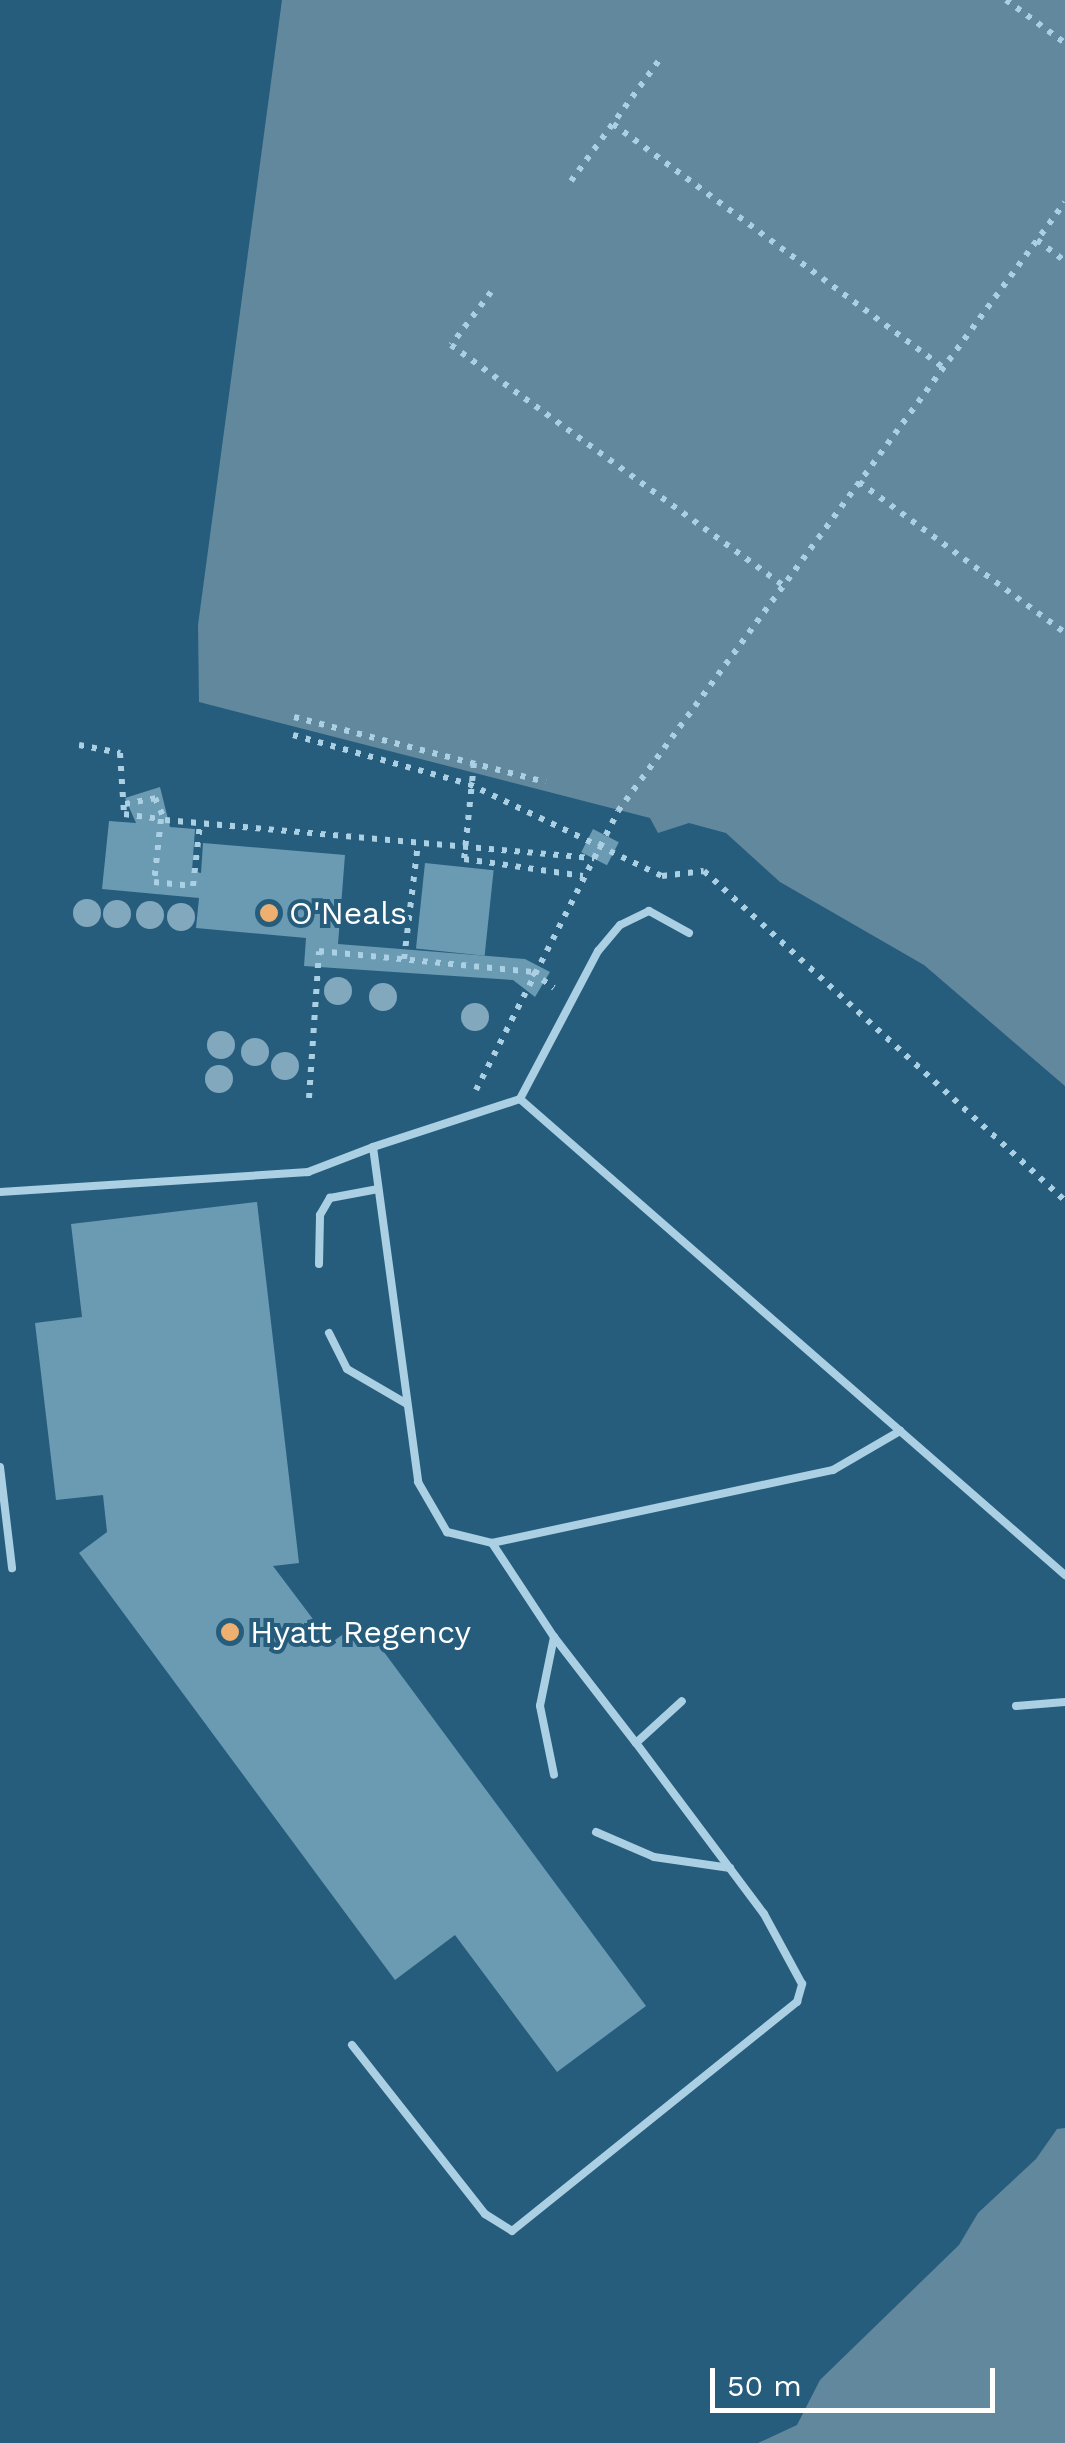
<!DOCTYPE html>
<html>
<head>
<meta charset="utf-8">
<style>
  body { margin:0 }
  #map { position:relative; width:1065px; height:2443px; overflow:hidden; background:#265d7c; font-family:"Work Sans",sans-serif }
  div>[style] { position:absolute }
  .water>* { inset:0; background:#62889e }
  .building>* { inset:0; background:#6b9ab3; transform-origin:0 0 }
  .path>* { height:6px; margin-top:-3px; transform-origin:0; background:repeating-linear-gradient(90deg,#abd0e4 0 5px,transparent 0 13px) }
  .lane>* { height:8px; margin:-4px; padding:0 4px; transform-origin:4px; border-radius:4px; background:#abd0e4 }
  .trees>* { width:28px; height:28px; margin:-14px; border-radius:50%; background:#82a8be }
  .dots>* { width:28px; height:28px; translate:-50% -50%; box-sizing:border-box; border:5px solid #265d7c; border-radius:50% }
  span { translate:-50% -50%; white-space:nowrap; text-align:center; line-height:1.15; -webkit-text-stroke:8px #265d7c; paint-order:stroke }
  .poi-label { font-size:32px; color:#fff }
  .left { translate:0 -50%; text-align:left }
  .scale { position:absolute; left:710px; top:2368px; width:285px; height:45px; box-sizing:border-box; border:5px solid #fff; border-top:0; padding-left:12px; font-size:30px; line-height:35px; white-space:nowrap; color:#fff; -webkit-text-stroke:8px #265d7c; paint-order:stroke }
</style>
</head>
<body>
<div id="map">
  <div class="water">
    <div style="clip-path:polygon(282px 0,1065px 0,1065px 1086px,924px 965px,780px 882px,726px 833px,689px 823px,658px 833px,650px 818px,199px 702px,198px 625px)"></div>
    <div style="clip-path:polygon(1065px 2128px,1065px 2443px,758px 2443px,797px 2425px,820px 2380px,959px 2245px,978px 2213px,1036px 2159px,1057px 2129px)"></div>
  </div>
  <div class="building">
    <div style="clip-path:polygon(160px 787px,170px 827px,195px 829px,192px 871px,201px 873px,203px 843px,345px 855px,338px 944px,525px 959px,550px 972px,535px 997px,513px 980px,304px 966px,306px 938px,196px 928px,199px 898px,102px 889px,109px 821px,136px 823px,125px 798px)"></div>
    <div style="left:593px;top:829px;width:29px;height:26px;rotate:27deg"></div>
    <div style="left:425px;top:863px;width:69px;height:86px;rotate:6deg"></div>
    <div style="clip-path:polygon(257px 1202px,299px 1563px,273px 1566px,331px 1643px,361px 1621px,646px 2006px,557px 2072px,455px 1935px,395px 1980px,79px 1553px,107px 1532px,103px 1495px,56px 1500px,35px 1323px,82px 1317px,71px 1224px)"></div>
  </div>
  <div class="path">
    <div style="left:1006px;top:0;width:73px;rotate:36.1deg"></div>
    <div style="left:613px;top:124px;width:410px;rotate:36.4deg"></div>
    <div style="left:571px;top:181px;width:151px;rotate:-53.9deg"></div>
    <div style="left:1037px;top:240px;width:35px;rotate:37deg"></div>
    <div style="left:491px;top:292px;width:66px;rotate:127deg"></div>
    <div style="left:451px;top:345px;width:409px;rotate:35.9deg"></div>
    <div style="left:859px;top:482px;width:255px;rotate:36.2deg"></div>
    <div style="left:294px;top:717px;width:260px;rotate:14.5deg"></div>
    <div style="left:293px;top:735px;width:183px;rotate:15.6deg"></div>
    <div style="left:469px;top:784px;width:214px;rotate:25.5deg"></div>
    <div style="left:662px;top:876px;width:42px;rotate:-6.8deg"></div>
    <div style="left:704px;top:871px;width:489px;rotate:42.4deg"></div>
    <div style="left:79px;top:745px;width:42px;rotate:11deg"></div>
    <div style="left:120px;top:753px;width:61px;rotate:86.2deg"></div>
    <div style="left:124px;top:814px;width:37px;rotate:8deg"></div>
    <div style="left:161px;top:819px;width:63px;rotate:96.3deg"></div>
    <div style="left:154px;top:882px;width:39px;rotate:6deg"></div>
    <div style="left:193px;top:886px;width:62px;rotate:-83.6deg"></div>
    <div style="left:474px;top:763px;width:97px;rotate:95.9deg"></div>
    <div style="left:464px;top:859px;width:120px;rotate:8.1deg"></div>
    <div style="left:125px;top:804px;width:31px;rotate:-11deg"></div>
    <div style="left:155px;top:798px;width:24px;rotate:66deg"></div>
    <div style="left:165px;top:820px;width:431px;rotate:5.1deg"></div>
    <div style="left:404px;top:959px;width:116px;rotate:-83.1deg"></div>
    <div style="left:476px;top:1090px;width:313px;rotate:-63deg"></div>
    <div style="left:618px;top:811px;width:755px;rotate:-53.72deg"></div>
    <div style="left:309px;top:1098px;width:147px;rotate:-86.1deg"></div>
    <div style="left:319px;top:951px;width:214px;rotate:5.6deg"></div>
    <div style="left:532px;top:972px;width:27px;rotate:36deg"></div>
  </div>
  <div class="lane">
    <div style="left:689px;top:933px;width:46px;rotate:-151.2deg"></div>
    <div style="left:649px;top:911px;width:32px;rotate:154deg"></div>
    <div style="left:620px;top:925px;width:34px;rotate:130deg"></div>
    <div style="left:598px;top:951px;width:167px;rotate:117.8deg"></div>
    <div style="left:520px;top:1099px;width:155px;rotate:161.9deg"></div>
    <div style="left:373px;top:1147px;width:338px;rotate:82.3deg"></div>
    <div style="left:418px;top:1482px;width:58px;rotate:59.9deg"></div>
    <div style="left:447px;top:1532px;width:46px;rotate:13.7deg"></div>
    <div style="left:492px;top:1543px;width:349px;rotate:-12.1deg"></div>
    <div style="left:833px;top:1470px;width:78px;rotate:-30.2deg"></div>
    <div style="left:520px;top:1099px;width:724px;rotate:41.13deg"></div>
    <div style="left:0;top:1192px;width:309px;rotate:-3.7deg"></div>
    <div style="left:308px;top:1172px;width:70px;rotate:-21deg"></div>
    <div style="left:319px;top:1264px;width:49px;rotate:-88.8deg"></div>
    <div style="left:320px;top:1215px;width:20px;rotate:-60deg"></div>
    <div style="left:330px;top:1198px;width:49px;rotate:-10.6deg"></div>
    <div style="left:329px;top:1333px;width:40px;rotate:63.4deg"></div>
    <div style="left:347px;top:1369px;width:69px;rotate:30.3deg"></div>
    <div style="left:0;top:1467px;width:102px;rotate:83.2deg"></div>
    <div style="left:492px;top:1543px;width:113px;rotate:56.6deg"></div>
    <div style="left:554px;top:1637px;width:134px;rotate:52.3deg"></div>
    <div style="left:554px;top:1637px;width:70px;rotate:101.5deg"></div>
    <div style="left:540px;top:1706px;width:70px;rotate:78.5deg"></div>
    <div style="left:1016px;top:1706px;width:49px;rotate:-4.7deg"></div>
    <div style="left:596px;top:1832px;width:63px;rotate:23.3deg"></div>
    <div style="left:654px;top:1857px;width:77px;rotate:8.2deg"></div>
    <div style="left:352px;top:2045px;width:215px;rotate:51.8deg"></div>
    <div style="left:485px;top:2214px;width:32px;rotate:32deg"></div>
    <div style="left:512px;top:2231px;width:366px;rotate:-38.8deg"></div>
    <div style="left:797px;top:2002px;width:19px;rotate:-74deg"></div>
    <div style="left:802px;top:1984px;width:80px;rotate:-118.5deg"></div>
    <div style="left:764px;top:1914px;width:214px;rotate:-126.8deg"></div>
    <div style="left:636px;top:1743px;width:62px;rotate:-42.4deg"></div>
  </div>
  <div class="trees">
    <div style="left:87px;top:913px"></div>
    <div style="left:117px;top:914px"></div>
    <div style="left:150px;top:915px"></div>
    <div style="left:181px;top:917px"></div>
    <div style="left:338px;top:991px"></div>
    <div style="left:383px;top:997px"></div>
    <div style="left:475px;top:1017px"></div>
    <div style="left:221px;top:1045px"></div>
    <div style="left:255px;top:1052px"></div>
    <div style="left:285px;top:1066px"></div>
    <div style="left:219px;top:1079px"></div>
  </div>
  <div class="dots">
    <div style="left:269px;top:913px;background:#edb070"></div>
    <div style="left:230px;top:1632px;background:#edb070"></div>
  </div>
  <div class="poi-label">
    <span class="left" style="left:289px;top:913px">O'Neals</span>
    <span class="left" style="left:250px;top:1632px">Hyatt Regency</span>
  </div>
  <div class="scale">50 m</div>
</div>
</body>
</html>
